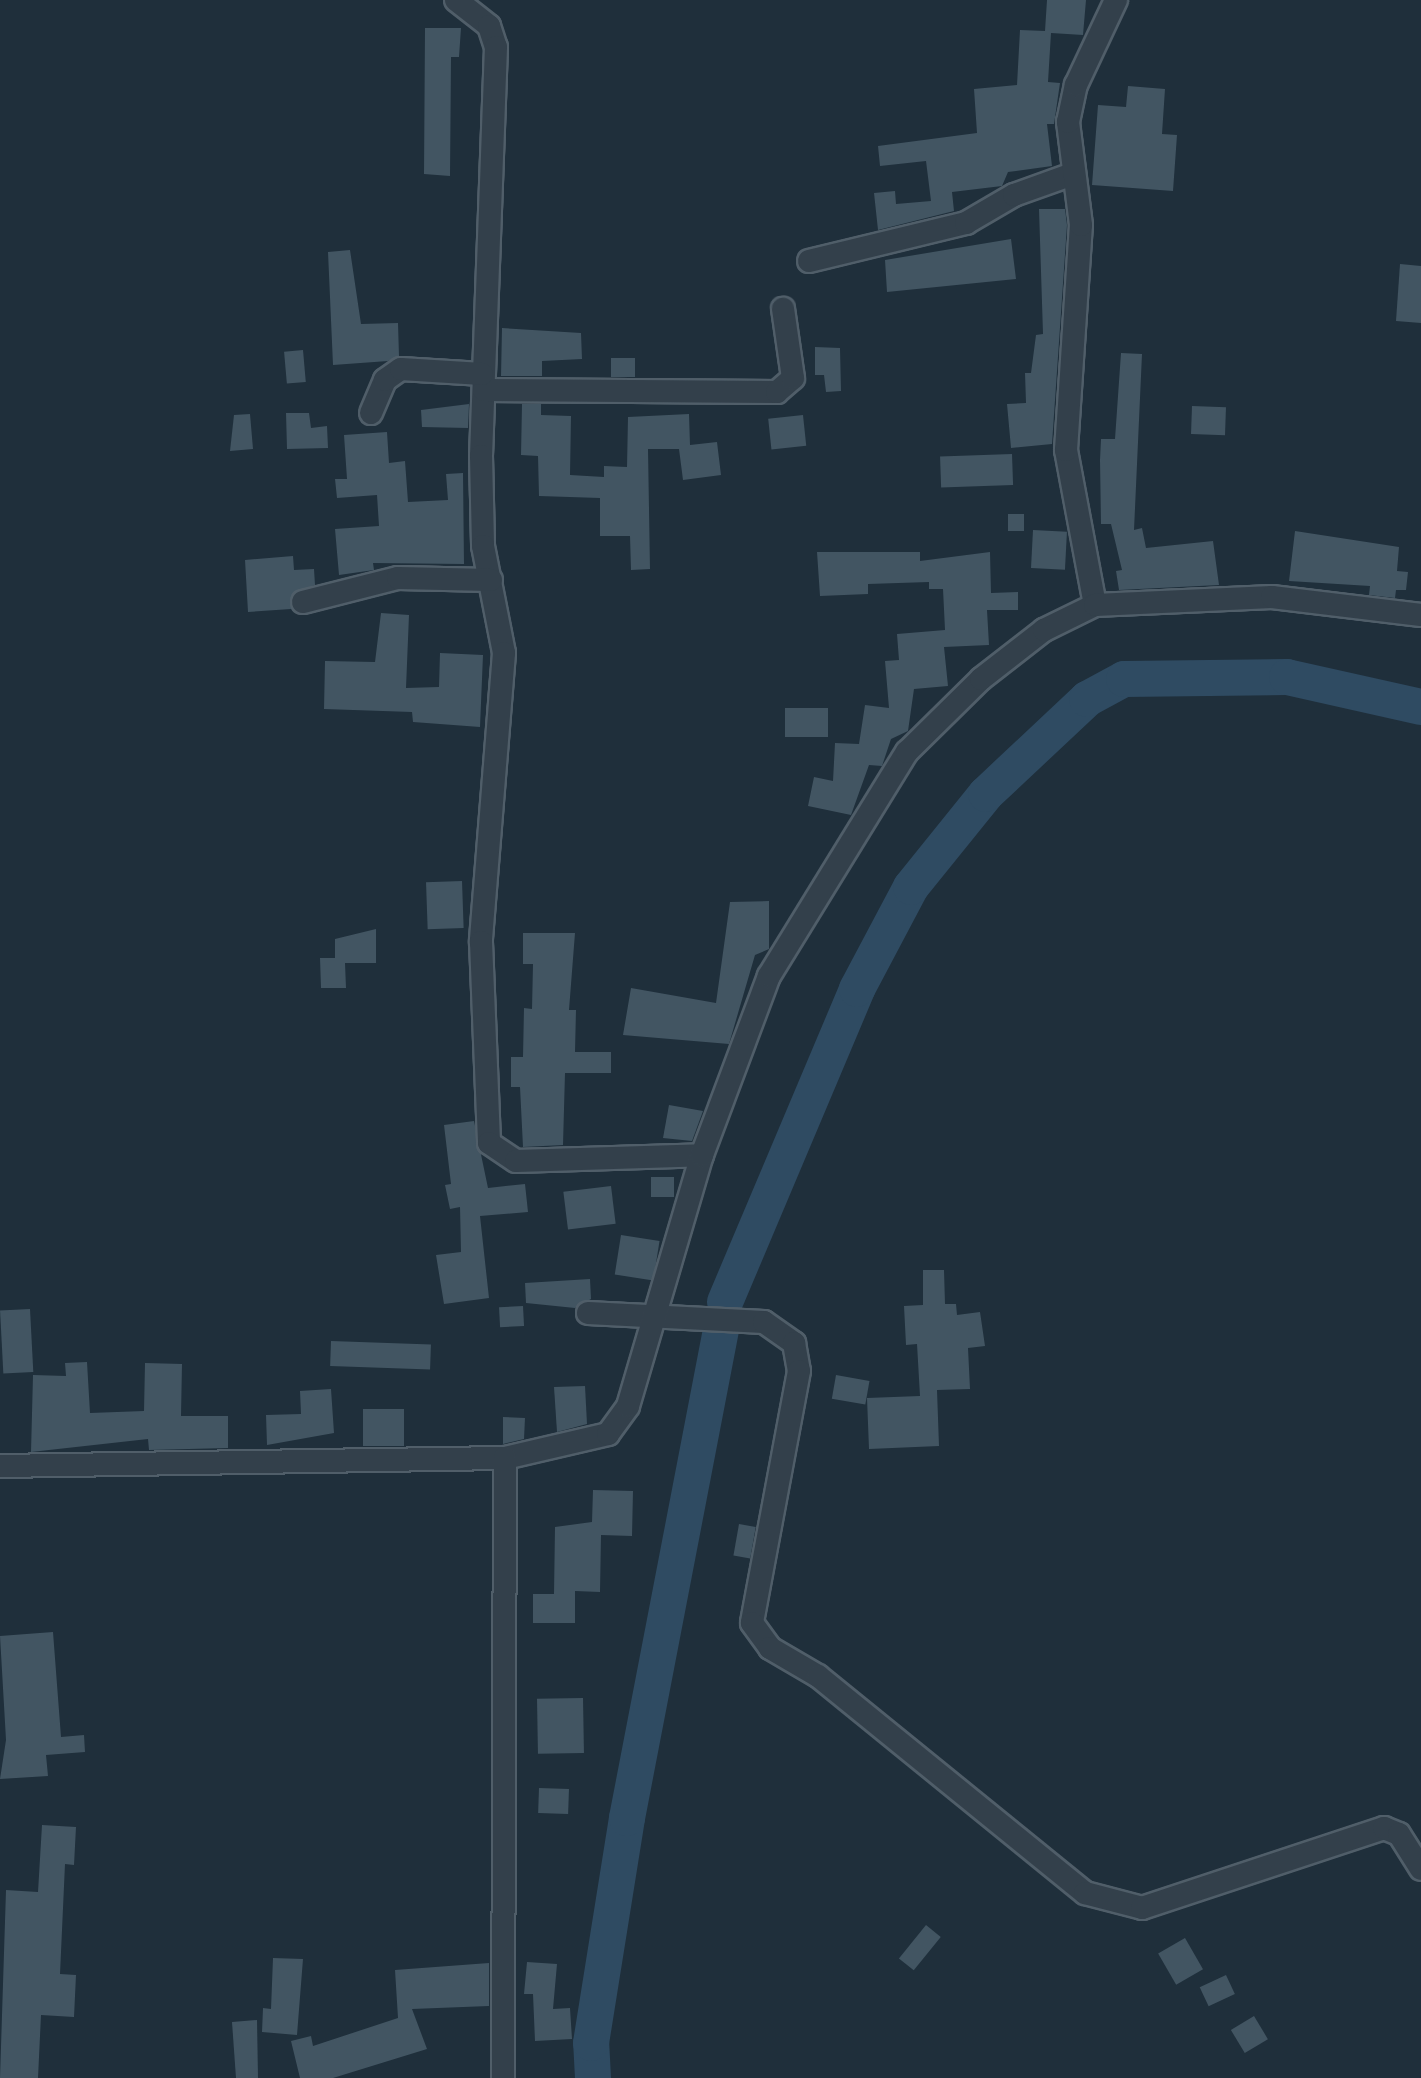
<!DOCTYPE html>
<html>
<head>
<meta charset="utf-8">
<style>
  body { margin:0 }
  #map { position:relative; width:1421px; height:2078px; overflow:hidden; background:#1f2f3b; font-family:"Work Sans",sans-serif }
  div>[style] { position:absolute }
  .river>* { height:36px; margin:-18px; padding:0 18px; transform-origin:18px; border-radius:18px; background:#2f4b62 }
  .building>* { inset:0; background:#425562; transform-origin:0 0 }
  .roads { filter:drop-shadow(2px 0 #505e69) drop-shadow(-2px 0 #505e69) drop-shadow(0 2px #505e69) drop-shadow(0 -2px #505e69) }
  .minor>* { height:22px; margin:-11px; padding:0 11px; transform-origin:11px; border-radius:11px; background:#33404b }
  span { translate:-50% -50%; white-space:nowrap; text-align:center; line-height:1.15; -webkit-text-stroke:6px #18252f; paint-order:stroke }
</style>
</head>
<body>
<div id="map">
  <div class="river">
    <div style="left:725px;top:1302px;width:340px;rotate:-67.1deg"></div>
    <div style="left:857px;top:989px;width:115px;rotate:-62.1deg"></div>
    <div style="left:911px;top:887px;width:119px;rotate:-51.1deg"></div>
    <div style="left:986px;top:794px;width:139px;rotate:-43.2deg"></div>
    <div style="left:1087px;top:699px;width:42px;rotate:-28.4deg"></div>
    <div style="left:1124px;top:679px;width:163px;rotate:-0.7deg"></div>
    <div style="left:1287px;top:677px;width:137px;rotate:12.6deg"></div>
    <div style="left:593px;top:2078px;width:35px;rotate:-93deg"></div>
    <div style="left:591px;top:2043px;width:228px;rotate:-80.9deg"></div>
    <div style="left:627px;top:1818px;width:496px;rotate:-79.1deg"></div>
  </div>
  <div class="building">
    <div style="clip-path:polygon(1047px 0,1086px 0,1083px 35px,1051px 33px,1048px 82px,1060px 83px,1054px 124px,1047px 124px,1052px 166px,1008px 172px,1002px 186px,952px 192px,954px 211px,878px 230px,874px 193px,895px 191px,896px 204px,931px 201px,926px 161px,880px 166px,878px 146px,977px 133px,974px 89px,1017px 85px,1020px 30px,1045px 31px)"></div>
    <div style="clip-path:polygon(425px 28px,461px 28px,459px 57px,451px 57px,450px 176px,424px 174px)"></div>
    <div style="clip-path:polygon(1128px 86px,1165px 89px,1162px 134px,1177px 135px,1173px 191px,1092px 185px,1098px 105px,1126px 107px)"></div>
    <div style="clip-path:polygon(1039px 209px,1065px 209px,1067px 225px,1052px 444px,1011px 448px,1007px 404px,1026px 403px,1025px 373px,1031px 373px,1036px 335px,1043px 334px)"></div>
    <div style="clip-path:polygon(1011px 239px,1016px 279px,887px 292px,885px 260px)"></div>
    <div style="clip-path:polygon(350px 250px,361px 324px,398px 323px,399px 356px,388px 361px,333px 365px,328px 252px)"></div>
    <div style="clip-path:polygon(1400px 264px,1421px 266px,1421px 323px,1396px 321px)"></div>
    <div style="clip-path:polygon(502px 328px,581px 333px,582px 359px,542px 361px,542px 376px,501px 376px)"></div>
    <div style="clip-path:polygon(815px 347px,840px 348px,841px 391px,826px 392px,824px 375px,815px 375px)"></div>
    <div style="left:303px;top:350px;width:32px;height:19px;rotate:85deg"></div>
    <div style="clip-path:polygon(1121px 353px,1142px 354px,1134px 530px,1142px 528px,1146px 548px,1213px 541px,1219px 585px,1119px 590px,1116px 571px,1122px 570px,1111px 524px,1101px 524px,1100px 460px,1101px 439px,1115px 439px)"></div>
    <div style="left:611px;top:358px;width:24px;height:19px"></div>
    <div style="clip-path:polygon(469px 404px,468px 428px,422px 427px,421px 410px)"></div>
    <div style="clip-path:polygon(522px 404px,541px 404px,541px 415px,571px 416px,570px 475px,604px 477px,604px 466px,627px 467px,628px 417px,689px 414px,690px 445px,717px 442px,721px 475px,683px 480px,679px 449px,648px 449px,650px 569px,631px 570px,630px 536px,600px 536px,600px 498px,539px 496px,538px 456px,521px 455px)"></div>
    <div style="left:1192px;top:406px;width:34px;height:28px;rotate:2deg"></div>
    <div style="clip-path:polygon(286px 413px,309px 413px,311px 428px,327px 426px,328px 448px,287px 449px)"></div>
    <div style="clip-path:polygon(250px 414px,253px 449px,230px 451px,234px 415px)"></div>
    <div style="left:803px;top:415px;width:31px;height:35px;rotate:84deg"></div>
    <div style="clip-path:polygon(387px 432px,389px 463px,405px 461px,408px 502px,448px 500px,446px 474px,463px 473px,464px 564px,373px 563px,374px 570px,339px 575px,335px 529px,379px 526px,377px 495px,337px 498px,335px 479px,347px 479px,344px 435px)"></div>
    <div style="left:1012px;top:454px;width:31px;height:72px;rotate:88deg"></div>
    <div style="left:1008px;top:514px;width:16px;height:17px"></div>
    <div style="left:1033px;top:530px;width:34px;height:38px;rotate:3deg"></div>
    <div style="clip-path:polygon(1295px 531px,1399px 547px,1397px 571px,1408px 572px,1406px 590px,1396px 590px,1395px 598px,1369px 595px,1370px 586px,1289px 581px)"></div>
    <div style="clip-path:polygon(817px 552px,920px 552px,920px 561px,990px 552px,991px 593px,1018px 592px,1018px 610px,987px 610px,989px 645px,944px 647px,948px 686px,914px 689px,908px 731px,891px 739px,882px 766px,869px 765px,851px 815px,808px 806px,814px 777px,833px 781px,835px 743px,859px 744px,865px 705px,889px 708px,885px 661px,899px 660px,897px 634px,945px 630px,943px 589px,929px 589px,929px 582px,868px 584px,868px 594px,820px 596px)"></div>
    <div style="clip-path:polygon(293px 556px,294px 570px,314px 569px,315px 585px,293px 593px,291px 609px,248px 612px,245px 560px)"></div>
    <div style="clip-path:polygon(381px 613px,409px 615px,406px 688px,439px 687px,440px 653px,483px 655px,480px 727px,413px 722px,412px 712px,324px 709px,325px 661px,375px 662px)"></div>
    <div style="left:785px;top:708px;width:43px;height:29px"></div>
    <div style="left:462px;top:881px;width:47px;height:36px;rotate:88deg"></div>
    <div style="clip-path:polygon(769px 901px,769px 949px,755px 955px,729px 1044px,623px 1035px,631px 988px,716px 1003px,730px 902px)"></div>
    <div style="clip-path:polygon(376px 929px,376px 963px,345px 963px,346px 988px,321px 988px,320px 958px,335px 958px,335px 939px)"></div>
    <div style="clip-path:polygon(523px 933px,575px 933px,569px 1010px,576px 1010px,575px 1052px,611px 1052px,611px 1073px,565px 1073px,563px 1145px,523px 1147px,520px 1087px,511px 1087px,511px 1057px,523px 1057px,524px 1008px,532px 1009px,533px 964px,523px 964px)"></div>
    <div style="clip-path:polygon(669px 1105px,703px 1111px,692px 1141px,663px 1138px)"></div>
    <div style="clip-path:polygon(474px 1121px,488px 1188px,525px 1184px,528px 1212px,480px 1216px,489px 1298px,444px 1304px,436px 1255px,461px 1252px,460px 1207px,450px 1209px,445px 1185px,451px 1184px,444px 1125px)"></div>
    <div style="left:651px;top:1177px;width:23px;height:20px"></div>
    <div style="left:611px;top:1186px;width:38px;height:48px;rotate:83deg"></div>
    <div style="left:621px;top:1235px;width:39px;height:40px;rotate:9deg"></div>
    <div style="clip-path:polygon(923px 1270px,944px 1270px,945px 1304px,956px 1304px,957px 1315px,980px 1312px,985px 1346px,968px 1348px,970px 1389px,937px 1390px,939px 1446px,869px 1449px,867px 1398px,920px 1396px,917px 1344px,906px 1345px,904px 1306px,923px 1305px)"></div>
    <div style="clip-path:polygon(590px 1279px,591px 1299px,575px 1308px,526px 1303px,525px 1283px)"></div>
    <div style="left:523px;top:1306px;width:20px;height:24px;rotate:87deg"></div>
    <div style="left:30px;top:1309px;width:63px;height:30px;rotate:87deg"></div>
    <div style="left:331px;top:1341px;width:100px;height:25px;rotate:2deg"></div>
    <div style="clip-path:polygon(87px 1362px,90px 1413px,144px 1411px,145px 1363px,182px 1364px,181px 1416px,228px 1416px,228px 1448px,149px 1450px,148px 1439px,31px 1452px,33px 1375px,66px 1376px,65px 1363px)"></div>
    <div style="left:836px;top:1375px;width:34px;height:24px;rotate:10deg"></div>
    <div style="clip-path:polygon(585px 1386px,587px 1424px,557px 1432px,554px 1387px)"></div>
    <div style="clip-path:polygon(331px 1389px,334px 1433px,267px 1445px,266px 1415px,301px 1414px,300px 1391px)"></div>
    <div style="left:363px;top:1409px;width:41px;height:37px"></div>
    <div style="clip-path:polygon(503px 1417px,525px 1418px,524px 1439px,503px 1444px)"></div>
    <div style="clip-path:polygon(593px 1490px,633px 1491px,632px 1536px,601px 1535px,600px 1592px,575px 1591px,575px 1623px,533px 1623px,533px 1594px,554px 1594px,555px 1527px,592px 1522px)"></div>
    <div style="left:739px;top:1524px;width:17px;height:32px;rotate:10deg"></div>
    <div style="clip-path:polygon(53px 1632px,61px 1737px,84px 1735px,85px 1752px,46px 1755px,48px 1776px,0 1779px,6px 1740px,0 1636px)"></div>
    <div style="left:583px;top:1698px;width:55px;height:46px;rotate:89deg"></div>
    <div style="left:539px;top:1788px;width:30px;height:25px;rotate:2deg"></div>
    <div style="clip-path:polygon(42px 1825px,76px 1827px,74px 1865px,65px 1864px,60px 1974px,76px 1975px,74px 2017px,41px 2015px,38px 2078px,0 2078px,6px 1890px,38px 1892px)"></div>
    <div style="left:926px;top:1925px;width:19px;height:43px;rotate:39deg"></div>
    <div style="left:1185px;top:1938px;width:36px;height:31px;rotate:60deg"></div>
    <div style="clip-path:polygon(273px 1958px,303px 1959px,297px 2035px,262px 2032px,263px 2008px,271px 2009px)"></div>
    <div style="clip-path:polygon(527px 1962px,557px 1964px,553px 2009px,570px 2008px,572px 2039px,535px 2041px,533px 1994px,524px 1994px)"></div>
    <div style="clip-path:polygon(489px 1963px,489px 2006px,412px 2009px,427px 2049px,333px 2078px,300px 2078px,291px 2041px,311px 2036px,313px 2046px,398px 2018px,395px 1970px)"></div>
    <div style="left:1226px;top:1975px;width:21px;height:29px;rotate:65deg"></div>
    <div style="left:1254px;top:2016px;width:27px;height:27px;rotate:59deg"></div>
    <div style="clip-path:polygon(257px 2020px,258px 2078px,236px 2078px,232px 2022px)"></div>
  </div>
  <div class="roads">
    <div class="minor">
      <div style="left:456px;top:0;width:42px;rotate:38.2deg"></div>
      <div style="left:489px;top:26px;width:22px;rotate:72deg"></div>
      <div style="left:496px;top:47px;width:409px;rotate:92.1deg"></div>
      <div style="left:481px;top:456px;width:90px;rotate:88.7deg"></div>
      <div style="left:483px;top:546px;width:109px;rotate:78.9deg"></div>
      <div style="left:504px;top:653px;width:290px;rotate:94.6deg"></div>
      <div style="left:481px;top:942px;width:201px;rotate:87.7deg"></div>
      <div style="left:489px;top:1143px;width:32px;rotate:34deg"></div>
      <div style="left:516px;top:1161px;width:186px;rotate:-1.8deg"></div>
      <div style="left:809px;top:261px;width:162px;rotate:-13.6deg"></div>
      <div style="left:966px;top:223px;width:56px;rotate:-30.3deg"></div>
      <div style="left:1014px;top:195px;width:59px;rotate:-19.7deg"></div>
      <div style="left:484px;top:390px;width:293px;rotate:0.4deg"></div>
      <div style="left:777px;top:392px;width:21px;rotate:-41deg"></div>
      <div style="left:793px;top:378px;width:70px;rotate:-98.2deg"></div>
      <div style="left:371px;top:413px;width:36px;rotate:-67deg"></div>
      <div style="left:385px;top:380px;width:19px;rotate:-35deg"></div>
      <div style="left:401px;top:369px;width:81px;rotate:3.5deg"></div>
      <div style="left:303px;top:602px;width:98px;rotate:-14.2deg"></div>
      <div style="left:398px;top:578px;width:93px;rotate:1.2deg"></div>
      <div style="left:1095px;top:605px;width:158px;rotate:-100.6deg"></div>
      <div style="left:1066px;top:450px;width:225px;rotate:-86.2deg"></div>
      <div style="left:1081px;top:225px;width:104px;rotate:-97.2deg"></div>
      <div style="left:1068px;top:122px;width:38px;rotate:-78deg"></div>
      <div style="left:1076px;top:85px;width:94px;rotate:-64.8deg"></div>
      <div style="left:588px;top:1313px;width:176px;rotate:2.9deg"></div>
      <div style="left:764px;top:1322px;width:37px;rotate:35deg"></div>
      <div style="left:794px;top:1343px;width:28px;rotate:80deg"></div>
      <div style="left:799px;top:1371px;width:256px;rotate:100.6deg"></div>
      <div style="left:752px;top:1623px;width:31px;rotate:54deg"></div>
      <div style="left:770px;top:1648px;width:56px;rotate:30.3deg"></div>
      <div style="left:818px;top:1676px;width:344px;rotate:39.1deg"></div>
      <div style="left:1085px;top:1893px;width:59px;rotate:14.7deg"></div>
      <div style="left:1142px;top:1908px;width:255px;rotate:-18.3deg"></div>
      <div style="left:1384px;top:1828px;width:16px;rotate:22deg"></div>
      <div style="left:1399px;top:1834px;width:41px;rotate:57.8deg"></div>
      <div style="left:0;top:1466px;width:505px;rotate:-0.91deg"></div>
      <div style="left:505px;top:1458px;width:106px;rotate:-13.1deg"></div>
      <div style="left:608px;top:1434px;width:34px;rotate:-54deg"></div>
      <div style="left:628px;top:1406px;width:262px;rotate:-73.6deg"></div>
      <div style="left:702px;top:1155px;width:191px;rotate:-69.5deg"></div>
      <div style="left:769px;top:976px;width:263px;rotate:-58.4deg"></div>
      <div style="left:907px;top:752px;width:104px;rotate:-44.6deg"></div>
      <div style="left:981px;top:679px;width:80px;rotate:-37.9deg"></div>
      <div style="left:1044px;top:630px;width:57px;rotate:-26.1deg"></div>
      <div style="left:1095px;top:605px;width:177px;rotate:-2.6deg"></div>
      <div style="left:1272px;top:597px;width:150px;rotate:6.9deg"></div>
      <div style="left:503px;top:2078px;width:620px;rotate:-89.82deg"></div>
    </div>
  </div>
</div>
</body>
</html>
